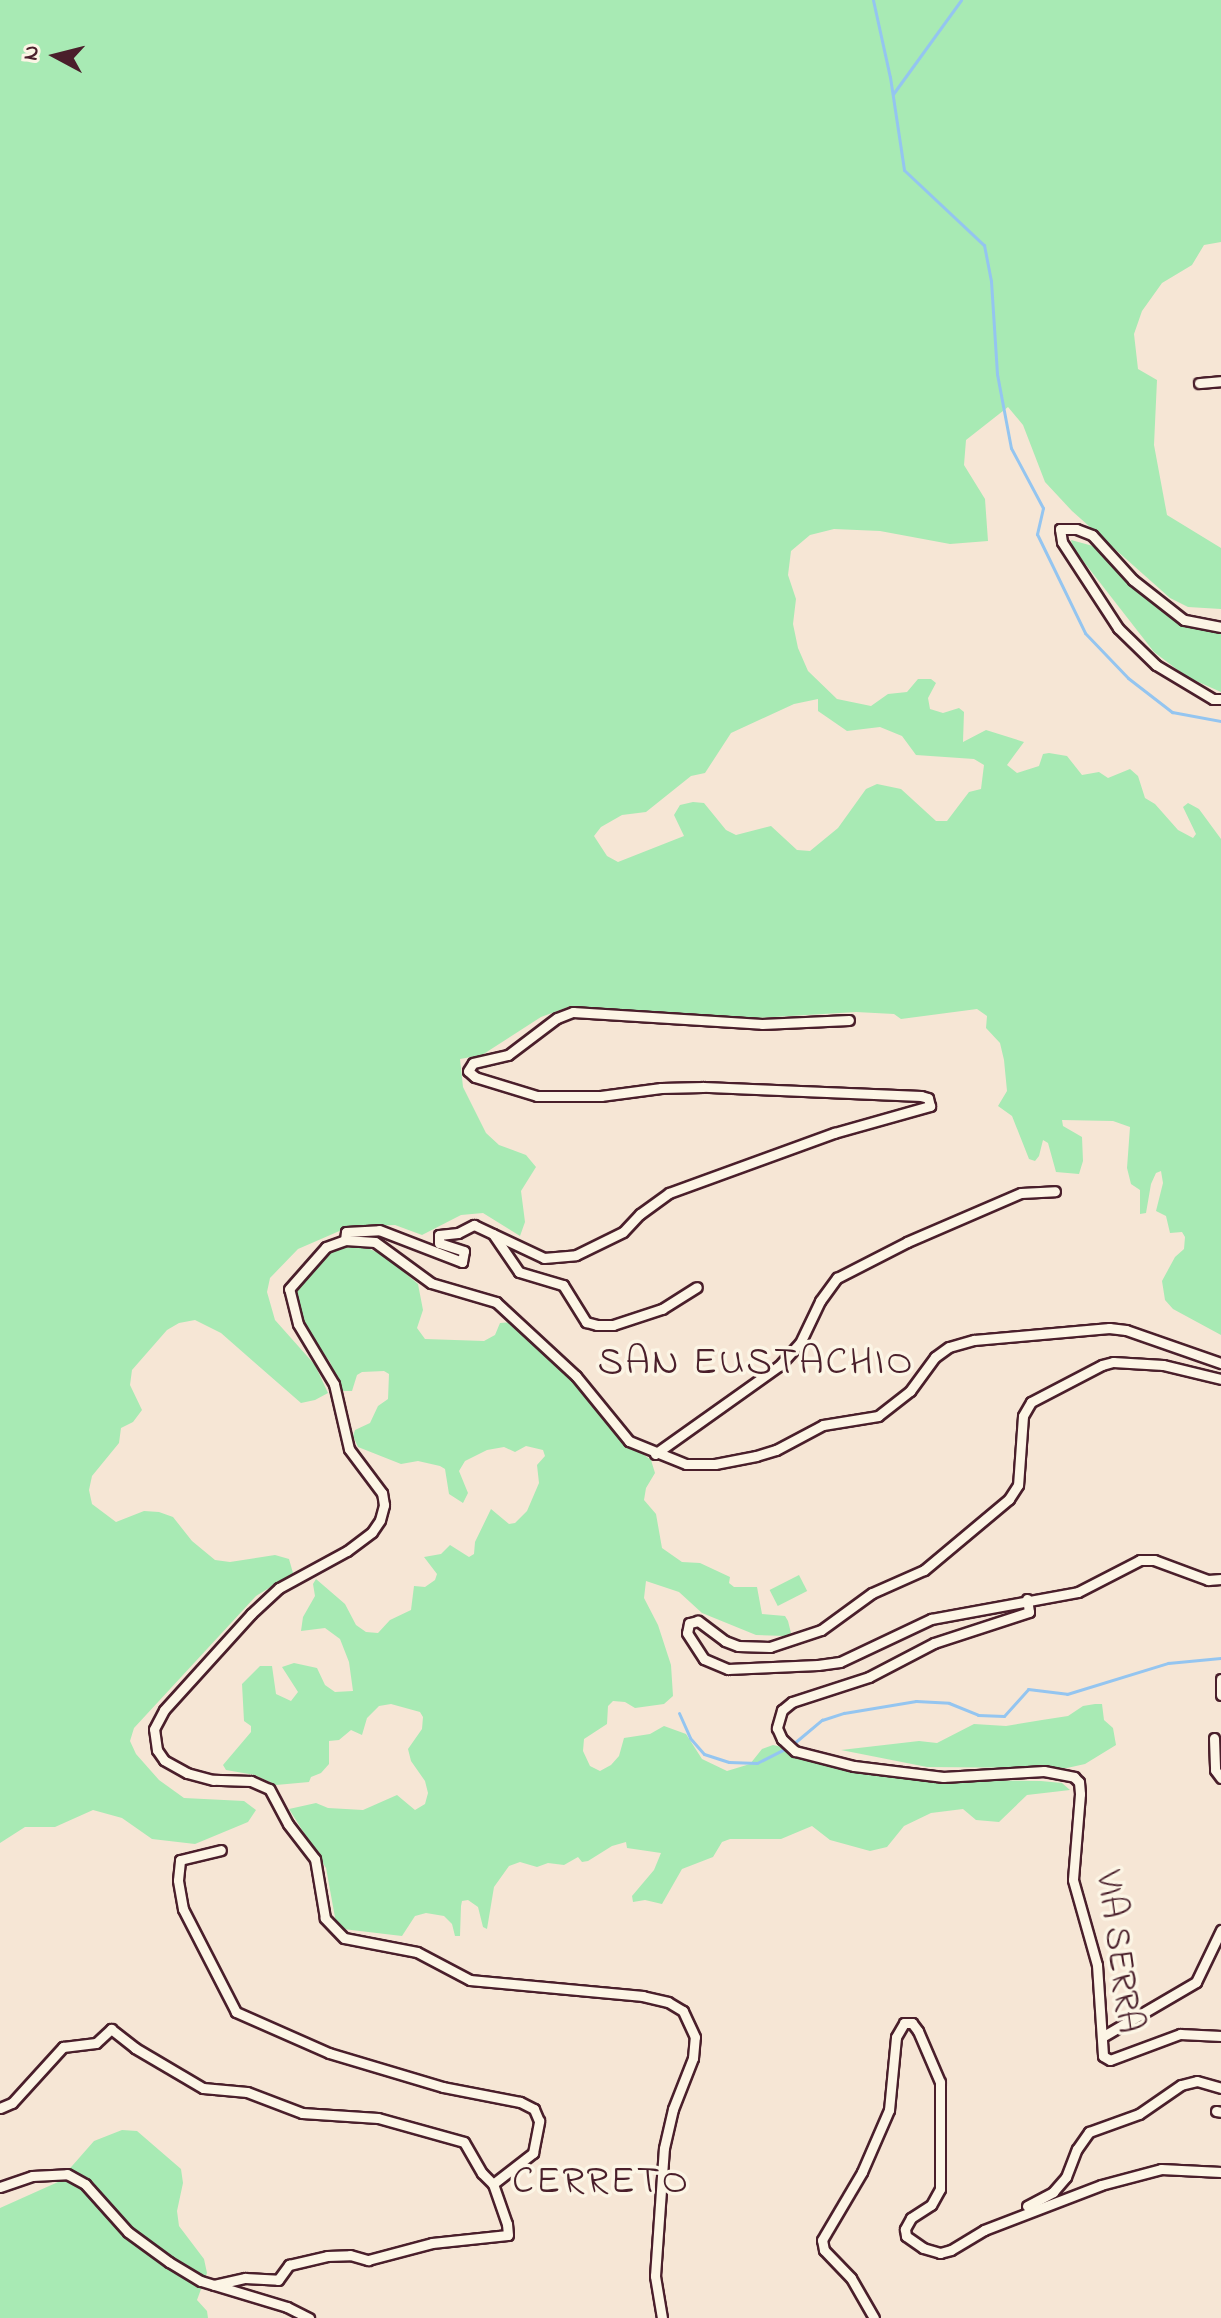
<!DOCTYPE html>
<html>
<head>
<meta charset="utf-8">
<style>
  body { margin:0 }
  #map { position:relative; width:1221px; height:2318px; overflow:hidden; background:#f6e6d5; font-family:"Indie Flower",sans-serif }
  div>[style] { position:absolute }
  .green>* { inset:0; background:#a8eab4; transform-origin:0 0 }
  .stream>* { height:3px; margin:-1.5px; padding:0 1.5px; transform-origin:1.5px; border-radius:1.5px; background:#94c5f0 }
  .roads { filter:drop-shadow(2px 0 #4a1f2b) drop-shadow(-2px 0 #4a1f2b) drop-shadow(0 2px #4a1f2b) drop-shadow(0 -2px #4a1f2b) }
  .minor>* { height:9px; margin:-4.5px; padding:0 4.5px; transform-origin:4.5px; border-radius:4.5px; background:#fcf5e5 }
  span { translate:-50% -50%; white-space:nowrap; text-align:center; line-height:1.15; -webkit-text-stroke:7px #fcf5e5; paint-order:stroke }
  .street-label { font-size:36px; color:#4a1f2b }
  .quarter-label { font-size:40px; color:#4a1f2b; letter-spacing:2px }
  .north { position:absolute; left:16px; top:16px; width:80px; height:80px; -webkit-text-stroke:6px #fcf5e5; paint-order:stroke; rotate:277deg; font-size:22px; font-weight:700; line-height:32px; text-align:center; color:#4a1f2b }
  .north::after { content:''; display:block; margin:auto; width:28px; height:36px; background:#4a1f2b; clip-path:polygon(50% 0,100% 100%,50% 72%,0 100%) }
</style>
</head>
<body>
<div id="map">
  <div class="green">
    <div style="clip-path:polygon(evenodd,0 0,1221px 0,1221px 242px,1204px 245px,1192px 265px,1162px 283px,1142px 311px,1134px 334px,1138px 369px,1157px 380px,1154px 445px,1167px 515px,1221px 548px,1221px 609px,1188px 607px,1170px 598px,1072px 511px,1045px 482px,1023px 425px,1008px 407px,966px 440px,964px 465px,985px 499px,988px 541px,950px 544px,880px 531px,834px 529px,810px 535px,791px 551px,788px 575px,796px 599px,793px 624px,798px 648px,808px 671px,837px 699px,871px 706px,888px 694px,907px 692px,918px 679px,931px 679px,936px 683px,928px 698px,930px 709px,943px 713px,959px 708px,964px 712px,963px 742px,986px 730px,1024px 742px,1007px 765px,1017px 773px,1039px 766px,1043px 754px,1049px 753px,1067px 756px,1082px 775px,1099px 772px,1108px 778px,1130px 769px,1138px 776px,1145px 798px,1155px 804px,1178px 830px,1193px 838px,1196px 834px,1183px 807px,1188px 803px,1199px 809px,1221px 839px,1221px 1335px,1173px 1309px,1165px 1300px,1162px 1281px,1175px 1257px,1184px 1249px,1185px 1237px,1182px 1232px,1170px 1233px,1166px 1216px,1156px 1211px,1163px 1183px,1161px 1171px,1156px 1173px,1151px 1184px,1146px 1213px,1140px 1214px,1140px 1190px,1131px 1184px,1127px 1168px,1130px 1127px,1113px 1121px,1062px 1120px,1063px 1126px,1082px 1137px,1083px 1161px,1079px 1174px,1056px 1172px,1048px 1143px,1043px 1140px,1039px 1156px,1035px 1161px,1029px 1159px,1012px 1116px,998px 1106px,1007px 1091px,1004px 1060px,1000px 1043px,986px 1028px,987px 1016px,977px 1009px,901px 1019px,894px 1014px,856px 1012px,757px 1018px,571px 1006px,541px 1017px,482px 1055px,460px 1059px,463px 1087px,486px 1133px,499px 1145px,526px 1155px,536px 1167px,521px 1191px,525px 1222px,520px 1236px,483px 1213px,461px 1215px,422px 1235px,395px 1225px,351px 1226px,298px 1249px,270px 1278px,267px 1292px,275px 1320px,315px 1365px,328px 1393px,315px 1400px,301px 1403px,221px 1333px,195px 1320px,179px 1323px,167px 1330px,132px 1370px,130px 1385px,142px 1410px,133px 1422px,121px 1428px,119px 1443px,92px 1476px,89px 1490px,92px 1504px,116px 1522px,144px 1511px,159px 1512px,173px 1517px,192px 1541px,215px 1560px,230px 1562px,275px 1555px,289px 1559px,293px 1573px,256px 1596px,134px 1728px,130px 1741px,136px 1754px,159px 1780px,184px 1798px,244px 1801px,256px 1810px,248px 1822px,195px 1844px,152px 1839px,122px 1818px,93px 1810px,55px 1827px,25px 1827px,0 1843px,0 0,818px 699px,818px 711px,847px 731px,880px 727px,902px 736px,916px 755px,974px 759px,984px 765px,981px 789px,969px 792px,947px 821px,936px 821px,901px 789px,877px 784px,866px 789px,838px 828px,810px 851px,797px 850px,771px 826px,736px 835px,726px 830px,704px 803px,693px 802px,680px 805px,674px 815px,684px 836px,618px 862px,607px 856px,594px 836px,601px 827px,622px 815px,646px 812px,691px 776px,705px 773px,731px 733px,794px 704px,818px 699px)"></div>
    <div style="clip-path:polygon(1071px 540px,1093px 546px,1120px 575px,1169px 617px,1195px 627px,1221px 626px,1221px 692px,1187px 677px,1154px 652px,1073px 548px)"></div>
    <div style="clip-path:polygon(353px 1247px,370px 1249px,386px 1257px,418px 1284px,423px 1310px,417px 1328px,425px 1339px,484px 1341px,495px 1335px,500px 1323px,512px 1322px,578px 1384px,613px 1432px,651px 1460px,655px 1473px,646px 1488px,644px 1500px,656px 1514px,662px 1548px,682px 1562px,700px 1563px,730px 1577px,729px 1583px,734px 1587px,757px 1587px,762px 1614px,785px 1616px,788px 1621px,791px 1633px,786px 1636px,756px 1635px,702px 1613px,679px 1592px,646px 1581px,644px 1598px,658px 1625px,671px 1665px,673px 1696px,664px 1704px,635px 1708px,625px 1702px,613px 1701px,608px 1706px,607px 1724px,584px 1739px,583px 1751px,590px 1766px,600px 1771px,611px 1765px,619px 1756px,624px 1738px,650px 1734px,664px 1726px,686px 1734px,702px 1759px,727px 1771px,750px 1764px,762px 1749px,773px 1745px,936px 1780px,1041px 1781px,1062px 1783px,1070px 1790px,1027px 1795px,999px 1822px,976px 1820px,963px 1809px,931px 1813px,904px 1826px,887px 1847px,870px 1851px,830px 1840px,812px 1826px,781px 1839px,730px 1839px,722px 1842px,713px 1857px,682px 1869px,662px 1904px,645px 1900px,633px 1902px,632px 1896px,654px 1870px,661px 1853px,627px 1848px,626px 1842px,612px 1846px,588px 1861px,582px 1862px,578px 1857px,564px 1865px,548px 1863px,537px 1867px,520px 1862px,509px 1866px,494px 1887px,487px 1929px,483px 1927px,478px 1907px,468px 1900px,462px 1901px,461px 1906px,460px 1936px,455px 1936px,452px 1924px,444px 1916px,426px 1913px,415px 1916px,402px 1936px,343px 1929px,336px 1923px,326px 1868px,289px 1809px,316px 1803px,328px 1808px,363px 1810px,397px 1795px,415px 1810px,425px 1804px,428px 1793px,425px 1781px,411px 1761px,408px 1749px,422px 1729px,423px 1717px,420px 1712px,391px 1704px,379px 1706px,367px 1718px,362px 1735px,351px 1730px,339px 1740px,329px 1741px,329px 1764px,321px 1773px,311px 1777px,309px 1782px,276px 1785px,255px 1775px,226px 1770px,223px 1765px,251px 1732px,251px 1726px,244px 1721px,242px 1684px,260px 1666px,272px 1666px,276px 1694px,291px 1701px,298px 1692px,282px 1667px,294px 1663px,317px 1668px,325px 1685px,335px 1692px,353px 1691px,349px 1662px,340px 1639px,325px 1628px,301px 1631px,303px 1617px,315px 1596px,313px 1584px,316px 1579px,345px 1604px,356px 1625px,366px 1632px,378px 1633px,390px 1620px,411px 1610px,414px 1586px,425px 1587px,435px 1580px,437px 1574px,424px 1557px,441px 1554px,450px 1545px,469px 1557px,474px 1554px,475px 1542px,491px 1509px,509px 1524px,515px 1523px,527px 1511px,539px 1483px,537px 1465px,545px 1456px,543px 1450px,526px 1446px,515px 1452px,504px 1447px,487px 1450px,465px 1461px,459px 1471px,468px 1493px,463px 1503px,449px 1494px,445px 1469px,440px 1466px,418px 1461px,401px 1464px,358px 1447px,353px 1436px,355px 1430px,370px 1423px,378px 1406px,388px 1399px,389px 1374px,384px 1371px,362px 1372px,357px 1375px,352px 1391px,342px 1391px,330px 1362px,309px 1334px,295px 1296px,295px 1290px,322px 1257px,335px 1249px)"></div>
    <div style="left:799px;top:1575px;width:18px;height:33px;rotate:63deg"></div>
    <div style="clip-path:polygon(1095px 1704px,1102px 1704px,1104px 1720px,1113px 1728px,1116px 1745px,1085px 1764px,1067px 1768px,927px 1767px,841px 1750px,919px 1741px,937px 1743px,974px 1724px,1006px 1726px,1042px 1720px,1068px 1716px,1083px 1706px)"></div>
    <div style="clip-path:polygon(122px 2130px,137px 2131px,181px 2169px,183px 2183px,177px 2211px,179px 2226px,204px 2259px,207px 2273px,197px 2300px,207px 2311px,208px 2318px,0 2318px,0 2208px,58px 2182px,94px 2141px)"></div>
  </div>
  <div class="stream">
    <div style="left:873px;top:0;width:79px;rotate:77.6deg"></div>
    <div style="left:890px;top:77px;width:94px;rotate:81.4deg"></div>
    <div style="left:904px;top:170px;width:110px;rotate:43.2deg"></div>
    <div style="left:984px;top:245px;width:37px;rotate:79deg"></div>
    <div style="left:991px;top:281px;width:93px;rotate:86.3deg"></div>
    <div style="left:997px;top:374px;width:75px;rotate:79.3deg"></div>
    <div style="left:1011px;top:448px;width:68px;rotate:61.9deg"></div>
    <div style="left:1043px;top:508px;width:27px;rotate:103deg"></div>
    <div style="left:1037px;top:534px;width:110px;rotate:64.1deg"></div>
    <div style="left:1085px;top:633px;width:62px;rotate:46.3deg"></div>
    <div style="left:1128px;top:678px;width:56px;rotate:37.7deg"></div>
    <div style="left:1172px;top:712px;width:50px;rotate:10.4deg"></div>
    <div style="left:893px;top:94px;width:116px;rotate:-54.1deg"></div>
    <div style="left:679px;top:1713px;width:27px;rotate:66deg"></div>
    <div style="left:690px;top:1738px;width:21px;rotate:49deg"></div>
    <div style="left:704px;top:1754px;width:26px;rotate:18deg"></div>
    <div style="left:729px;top:1762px;width:28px;rotate:2deg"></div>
    <div style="left:757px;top:1763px;width:34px;rotate:-27deg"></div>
    <div style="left:793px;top:1744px;width:38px;rotate:-40deg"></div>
    <div style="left:822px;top:1720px;width:23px;rotate:-18deg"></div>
    <div style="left:844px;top:1713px;width:73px;rotate:-9.5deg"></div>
    <div style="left:916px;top:1701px;width:33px;rotate:3deg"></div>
    <div style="left:949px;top:1703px;width:31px;rotate:22deg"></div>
    <div style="left:978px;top:1715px;width:26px;rotate:2deg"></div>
    <div style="left:1004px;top:1716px;width:36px;rotate:-48deg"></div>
    <div style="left:1028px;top:1689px;width:39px;rotate:7deg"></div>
    <div style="left:1067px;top:1694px;width:106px;rotate:-17.1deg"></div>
    <div style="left:1168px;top:1663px;width:53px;rotate:-5.4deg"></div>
  </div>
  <div class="roads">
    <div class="minor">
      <div style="left:1199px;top:383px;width:22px;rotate:-5deg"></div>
      <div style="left:1221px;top:627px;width:38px;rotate:-169deg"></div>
      <div style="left:1184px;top:620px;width:65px;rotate:-141.9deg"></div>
      <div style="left:1133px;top:580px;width:61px;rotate:-132.3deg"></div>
      <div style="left:1092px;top:535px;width:17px;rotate:-159deg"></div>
      <div style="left:1076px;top:529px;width:16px;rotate:180deg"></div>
      <div style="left:1060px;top:529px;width:13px;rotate:81deg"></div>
      <div style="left:1062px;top:542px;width:103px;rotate:56.9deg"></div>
      <div style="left:1118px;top:628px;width:53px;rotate:44.2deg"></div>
      <div style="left:1156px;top:665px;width:66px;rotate:30.8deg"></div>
      <div style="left:1213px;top:699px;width:8px"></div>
      <div style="left:493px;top:1234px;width:46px;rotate:55.6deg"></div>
      <div style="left:519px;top:1272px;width:46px;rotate:16.5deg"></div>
      <div style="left:563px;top:1285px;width:44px;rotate:58.1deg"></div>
      <div style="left:586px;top:1322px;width:11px;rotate:15deg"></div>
      <div style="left:597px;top:1325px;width:16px"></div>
      <div style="left:613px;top:1325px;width:52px;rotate:-18.1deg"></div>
      <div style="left:662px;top:1309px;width:41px;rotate:-32.2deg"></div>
      <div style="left:345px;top:1240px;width:8px;rotate:-83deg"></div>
      <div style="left:346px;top:1232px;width:33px;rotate:-3deg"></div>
      <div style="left:379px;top:1230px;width:89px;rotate:21.1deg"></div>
      <div style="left:462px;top:1262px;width:11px;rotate:-80deg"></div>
      <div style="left:464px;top:1251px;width:26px;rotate:-162deg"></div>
      <div style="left:439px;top:1243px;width:8px;rotate:-90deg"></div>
      <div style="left:439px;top:1235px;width:19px;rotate:-6deg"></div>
      <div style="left:458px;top:1233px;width:18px;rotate:-27deg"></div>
      <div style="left:474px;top:1225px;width:77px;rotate:25.2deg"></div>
      <div style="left:544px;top:1258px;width:32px;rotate:-5deg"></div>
      <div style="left:576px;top:1255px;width:52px;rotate:-26.1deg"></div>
      <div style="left:623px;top:1232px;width:25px;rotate:-47deg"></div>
      <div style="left:640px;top:1214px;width:36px;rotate:-36deg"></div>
      <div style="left:669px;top:1193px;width:176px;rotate:-20deg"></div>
      <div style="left:834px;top:1133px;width:100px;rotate:-15.7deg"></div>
      <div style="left:930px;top:1106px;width:8px;rotate:-104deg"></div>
      <div style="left:928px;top:1098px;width:7px;rotate:-164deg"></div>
      <div style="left:921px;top:1096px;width:218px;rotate:-177.6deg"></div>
      <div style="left:703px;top:1087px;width:42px;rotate:178.6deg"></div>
      <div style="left:661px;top:1088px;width:61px;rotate:172.4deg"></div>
      <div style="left:601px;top:1096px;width:64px;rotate:180deg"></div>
      <div style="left:537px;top:1096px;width:65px;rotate:-163deg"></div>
      <div style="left:475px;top:1077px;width:9px;rotate:-139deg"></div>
      <div style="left:468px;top:1071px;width:9px;rotate:-58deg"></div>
      <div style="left:473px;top:1063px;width:36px;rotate:-13deg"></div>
      <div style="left:508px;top:1055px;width:61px;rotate:-37.1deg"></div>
      <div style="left:557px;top:1018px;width:17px;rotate:-21deg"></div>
      <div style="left:573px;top:1012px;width:189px;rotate:3.6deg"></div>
      <div style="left:762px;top:1024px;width:87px;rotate:-2.6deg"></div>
      <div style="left:1221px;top:1379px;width:60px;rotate:-166.4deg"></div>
      <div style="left:1163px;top:1365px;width:50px;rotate:-176.6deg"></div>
      <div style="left:1113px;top:1362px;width:11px;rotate:165deg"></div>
      <div style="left:1102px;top:1365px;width:80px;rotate:152.5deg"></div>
      <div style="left:1031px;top:1402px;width:16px;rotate:120deg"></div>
      <div style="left:1023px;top:1416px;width:69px;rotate:94.1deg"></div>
      <div style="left:1018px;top:1485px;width:17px;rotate:123deg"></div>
      <div style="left:1009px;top:1499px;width:111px;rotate:140.1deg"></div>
      <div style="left:924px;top:1570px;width:57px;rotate:156.1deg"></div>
      <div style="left:872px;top:1593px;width:63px;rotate:144deg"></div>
      <div style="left:821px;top:1630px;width:54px;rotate:161.6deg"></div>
      <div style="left:770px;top:1647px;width:32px;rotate:-178deg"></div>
      <div style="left:738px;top:1646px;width:14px;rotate:-159deg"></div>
      <div style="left:725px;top:1641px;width:34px;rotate:-143deg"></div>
      <div style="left:698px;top:1621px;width:9px;rotate:167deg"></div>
      <div style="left:689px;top:1623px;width:10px;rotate:101deg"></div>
      <div style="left:687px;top:1633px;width:31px;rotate:57deg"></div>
      <div style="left:704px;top:1659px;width:26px;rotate:23deg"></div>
      <div style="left:728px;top:1669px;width:90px;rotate:-2.5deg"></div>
      <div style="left:818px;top:1665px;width:22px;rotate:-8deg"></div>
      <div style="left:840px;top:1662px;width:101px;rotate:-25.3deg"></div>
      <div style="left:931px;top:1619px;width:149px;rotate:-10.4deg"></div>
      <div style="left:1078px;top:1592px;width:70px;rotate:-27.3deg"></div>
      <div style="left:1140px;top:1560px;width:14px"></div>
      <div style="left:1154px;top:1560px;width:58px;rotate:20.3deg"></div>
      <div style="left:1208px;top:1580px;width:13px;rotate:-4deg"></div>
      <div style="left:655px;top:1454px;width:152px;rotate:-35.4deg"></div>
      <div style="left:779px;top:1366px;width:31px;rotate:-48deg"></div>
      <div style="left:800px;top:1343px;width:47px;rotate:-64.5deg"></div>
      <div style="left:820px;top:1301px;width:29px;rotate:-54deg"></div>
      <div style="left:837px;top:1278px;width:79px;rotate:-27.2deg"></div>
      <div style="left:907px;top:1242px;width:124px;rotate:-23.3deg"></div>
      <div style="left:1021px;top:1193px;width:34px;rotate:-3deg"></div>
      <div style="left:1027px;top:1599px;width:13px;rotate:81deg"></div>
      <div style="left:1029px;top:1612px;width:100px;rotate:161.9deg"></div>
      <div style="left:934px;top:1643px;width:73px;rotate:152.4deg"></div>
      <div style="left:869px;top:1677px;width:81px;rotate:162deg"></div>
      <div style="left:792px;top:1702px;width:13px;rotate:141deg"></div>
      <div style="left:782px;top:1710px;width:19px;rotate:106deg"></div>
      <div style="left:777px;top:1728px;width:12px;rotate:66deg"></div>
      <div style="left:782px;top:1739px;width:18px;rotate:43deg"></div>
      <div style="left:795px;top:1751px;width:61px;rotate:14.3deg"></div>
      <div style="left:854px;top:1766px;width:90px;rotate:7deg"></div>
      <div style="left:943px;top:1777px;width:101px;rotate:-3.4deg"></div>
      <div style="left:1044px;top:1771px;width:31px;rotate:11deg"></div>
      <div style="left:1074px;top:1777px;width:7px;rotate:45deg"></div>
      <div style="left:1079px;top:1782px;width:12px;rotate:85deg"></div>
      <div style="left:1080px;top:1794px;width:86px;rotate:94.7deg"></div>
      <div style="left:1073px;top:1880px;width:88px;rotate:74.2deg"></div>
      <div style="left:1097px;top:1965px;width:91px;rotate:86.2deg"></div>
      <div style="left:1103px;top:2056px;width:8px;rotate:30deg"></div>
      <div style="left:1110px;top:2060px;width:75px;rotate:-20.4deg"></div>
      <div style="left:1180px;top:2034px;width:41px;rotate:2.8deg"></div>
      <div style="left:1221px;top:1679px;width:16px;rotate:90deg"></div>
      <div style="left:1214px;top:1738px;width:32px;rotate:88deg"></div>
      <div style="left:1215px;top:1770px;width:10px;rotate:53deg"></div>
      <div style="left:1102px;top:2037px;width:109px;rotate:-30.3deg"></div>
      <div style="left:1196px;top:1982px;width:58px;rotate:-64.3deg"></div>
      <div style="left:0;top:2108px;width:13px;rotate:-23deg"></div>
      <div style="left:12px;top:2103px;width:76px;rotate:-47.7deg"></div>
      <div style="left:63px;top:2047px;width:33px;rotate:-7deg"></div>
      <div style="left:96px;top:2043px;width:21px;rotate:-43deg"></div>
      <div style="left:111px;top:2029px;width:31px;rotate:38deg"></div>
      <div style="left:135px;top:2048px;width:79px;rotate:30.5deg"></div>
      <div style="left:203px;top:2088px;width:44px;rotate:5.2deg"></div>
      <div style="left:247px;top:2092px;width:59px;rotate:20.9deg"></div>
      <div style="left:302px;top:2113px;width:76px;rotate:3.8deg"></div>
      <div style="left:378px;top:2118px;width:89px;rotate:15.6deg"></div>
      <div style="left:464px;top:2142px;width:36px;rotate:60deg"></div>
      <div style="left:482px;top:2173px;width:16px;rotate:45deg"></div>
      <div style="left:1216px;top:2111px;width:5px;rotate:11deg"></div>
      <div style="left:0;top:2187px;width:34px;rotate:-19deg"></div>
      <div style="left:32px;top:2176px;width:35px;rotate:-3deg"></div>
      <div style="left:67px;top:2174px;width:21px;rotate:29deg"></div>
      <div style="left:85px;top:2184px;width:64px;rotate:48.1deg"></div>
      <div style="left:128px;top:2232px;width:51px;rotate:36.2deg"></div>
      <div style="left:169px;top:2262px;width:37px;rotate:31deg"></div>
      <div style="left:201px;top:2281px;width:90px;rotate:16.8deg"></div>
      <div style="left:287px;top:2307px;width:25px;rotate:27deg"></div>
      <div style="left:1027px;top:2206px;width:30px;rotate:-28deg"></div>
      <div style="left:1053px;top:2192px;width:20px;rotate:-49deg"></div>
      <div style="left:1066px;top:2177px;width:30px;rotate:-69deg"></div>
      <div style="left:1077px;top:2149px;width:21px;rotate:-55deg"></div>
      <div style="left:1089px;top:2132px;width:53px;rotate:-19.8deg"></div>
      <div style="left:1139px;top:2114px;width:51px;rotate:-34.6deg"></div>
      <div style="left:1181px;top:2085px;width:16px;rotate:-14deg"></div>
      <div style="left:1197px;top:2081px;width:25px;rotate:16deg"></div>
      <div style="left:214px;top:2285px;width:32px;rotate:-13deg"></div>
      <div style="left:245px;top:2278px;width:33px;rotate:3deg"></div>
      <div style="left:278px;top:2280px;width:19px;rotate:-54deg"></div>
      <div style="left:289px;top:2265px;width:39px;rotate:-13deg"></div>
      <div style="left:327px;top:2256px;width:23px;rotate:-2deg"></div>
      <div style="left:350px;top:2255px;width:19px;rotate:16deg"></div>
      <div style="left:368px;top:2260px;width:66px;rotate:-14.9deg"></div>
      <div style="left:432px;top:2243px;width:76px;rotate:-6deg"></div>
      <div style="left:508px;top:2235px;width:11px;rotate:-95deg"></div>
      <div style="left:507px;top:2224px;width:42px;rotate:-109.3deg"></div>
      <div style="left:493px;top:2184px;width:51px;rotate:-37.8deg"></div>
      <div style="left:533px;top:2153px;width:33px;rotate:-79deg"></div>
      <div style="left:539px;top:2121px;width:13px;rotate:-113deg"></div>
      <div style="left:534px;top:2109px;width:16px;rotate:-153deg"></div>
      <div style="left:520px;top:2102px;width:78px;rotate:-169deg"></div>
      <div style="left:443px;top:2087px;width:119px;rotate:-163.4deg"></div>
      <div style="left:329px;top:2053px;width:102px;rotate:-156.2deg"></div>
      <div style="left:236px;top:2012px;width:116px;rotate:-117.2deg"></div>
      <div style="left:183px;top:1909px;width:29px;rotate:-100deg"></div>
      <div style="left:178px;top:1880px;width:20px;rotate:-84deg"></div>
      <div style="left:180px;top:1860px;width:42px;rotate:-13.7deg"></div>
      <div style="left:662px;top:2318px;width:43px;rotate:-99.5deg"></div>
      <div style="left:655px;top:2276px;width:128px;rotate:-86deg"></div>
      <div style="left:664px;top:2148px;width:40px;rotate:-77deg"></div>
      <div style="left:673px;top:2109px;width:55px;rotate:-68.6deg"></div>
      <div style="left:693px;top:2058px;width:21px;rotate:-85deg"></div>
      <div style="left:695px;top:2037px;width:29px;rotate:-115deg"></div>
      <div style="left:683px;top:2011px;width:17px;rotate:-149deg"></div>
      <div style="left:668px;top:2002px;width:26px;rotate:-167deg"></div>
      <div style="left:643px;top:1996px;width:174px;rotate:-174.7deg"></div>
      <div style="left:470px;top:1980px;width:60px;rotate:-152.2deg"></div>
      <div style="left:417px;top:1952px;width:74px;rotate:-169.1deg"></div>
      <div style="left:344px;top:1938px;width:28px;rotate:-134deg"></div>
      <div style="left:325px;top:1918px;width:60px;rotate:-99.6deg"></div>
      <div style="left:315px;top:1859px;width:44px;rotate:-127.6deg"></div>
      <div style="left:288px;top:1824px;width:40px;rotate:-118deg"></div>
      <div style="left:269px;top:1789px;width:20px;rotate:-156deg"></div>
      <div style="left:251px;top:1781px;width:38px;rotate:-178deg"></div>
      <div style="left:213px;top:1780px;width:27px;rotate:-165deg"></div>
      <div style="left:187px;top:1773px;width:26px;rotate:-151deg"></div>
      <div style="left:164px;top:1760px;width:12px;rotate:-125deg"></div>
      <div style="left:157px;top:1750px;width:21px;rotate:-98deg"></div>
      <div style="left:154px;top:1729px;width:21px;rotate:-62deg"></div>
      <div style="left:164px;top:1710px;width:130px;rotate:-47.8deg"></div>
      <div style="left:251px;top:1614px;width:38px;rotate:-43deg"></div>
      <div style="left:279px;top:1588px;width:77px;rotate:-28.6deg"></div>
      <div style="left:347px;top:1551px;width:31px;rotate:-37deg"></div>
      <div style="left:372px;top:1532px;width:14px;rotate:-56deg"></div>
      <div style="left:380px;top:1520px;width:16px;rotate:-75deg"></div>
      <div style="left:384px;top:1505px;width:12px;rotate:-99deg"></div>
      <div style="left:382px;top:1493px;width:55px;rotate:-126.9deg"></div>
      <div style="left:349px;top:1449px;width:67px;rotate:-103deg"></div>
      <div style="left:334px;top:1384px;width:70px;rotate:-121deg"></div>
      <div style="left:298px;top:1324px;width:36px;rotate:-104deg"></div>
      <div style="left:289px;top:1289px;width:56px;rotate:-48.6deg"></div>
      <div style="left:326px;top:1247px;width:20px;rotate:-20deg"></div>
      <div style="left:345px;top:1240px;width:30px;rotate:4deg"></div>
      <div style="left:375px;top:1242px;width:69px;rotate:36.2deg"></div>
      <div style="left:431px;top:1283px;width:68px;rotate:16.3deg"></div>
      <div style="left:496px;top:1302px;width:109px;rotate:42.8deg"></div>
      <div style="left:576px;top:1376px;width:84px;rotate:50.8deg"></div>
      <div style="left:629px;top:1441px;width:61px;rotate:22deg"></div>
      <div style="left:686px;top:1464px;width:29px"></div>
      <div style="left:715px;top:1464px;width:42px;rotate:-11deg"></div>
      <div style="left:756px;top:1456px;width:21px;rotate:-17deg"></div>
      <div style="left:776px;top:1450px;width:53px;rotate:-28deg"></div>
      <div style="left:823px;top:1425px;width:56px;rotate:-9.3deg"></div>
      <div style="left:878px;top:1416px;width:41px;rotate:-38deg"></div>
      <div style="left:910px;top:1391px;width:42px;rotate:-53.7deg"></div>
      <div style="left:935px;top:1357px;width:17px;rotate:-36deg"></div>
      <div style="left:949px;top:1347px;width:26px;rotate:-16deg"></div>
      <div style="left:974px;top:1340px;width:136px;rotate:-5.1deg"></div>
      <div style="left:1109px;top:1328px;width:17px;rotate:7deg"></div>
      <div style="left:1126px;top:1330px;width:101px;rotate:19.2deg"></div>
      <div style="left:874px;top:2318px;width:46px;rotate:-119.9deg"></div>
      <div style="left:851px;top:2278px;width:39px;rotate:-134deg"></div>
      <div style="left:824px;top:2250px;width:10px;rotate:-101deg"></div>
      <div style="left:822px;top:2240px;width:79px;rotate:-59.5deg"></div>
      <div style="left:862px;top:2172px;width:68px;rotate:-66.5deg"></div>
      <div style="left:889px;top:2110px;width:73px;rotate:-84.5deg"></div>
      <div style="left:896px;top:2037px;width:16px;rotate:-60deg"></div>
      <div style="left:904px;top:2023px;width:8px"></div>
      <div style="left:912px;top:2023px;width:10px;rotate:53deg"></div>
      <div style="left:918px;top:2031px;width:56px;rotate:66.7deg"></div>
      <div style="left:940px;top:2082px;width:107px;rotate:90deg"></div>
      <div style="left:940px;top:2189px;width:18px;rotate:119deg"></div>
      <div style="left:931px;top:2205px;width:24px;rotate:147deg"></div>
      <div style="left:911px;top:2218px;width:13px;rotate:119deg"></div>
      <div style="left:905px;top:2229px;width:7px;rotate:82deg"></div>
      <div style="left:906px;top:2236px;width:21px;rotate:35deg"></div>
      <div style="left:923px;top:2248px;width:18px;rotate:16deg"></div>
      <div style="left:940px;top:2253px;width:11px;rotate:-15deg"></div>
      <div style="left:951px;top:2250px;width:39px;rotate:-31deg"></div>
      <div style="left:984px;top:2230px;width:125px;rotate:-21deg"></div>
      <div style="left:1101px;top:2185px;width:62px;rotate:-14.9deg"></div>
      <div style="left:1161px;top:2169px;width:60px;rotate:2.9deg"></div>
    </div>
  </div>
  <div class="street-label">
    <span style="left:1117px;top:1952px;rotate:82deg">VIA SERRA</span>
  </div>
  <div class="quarter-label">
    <span style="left:756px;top:1364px">SAN EUSTACHIO</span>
    <span style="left:601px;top:2183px">CERRETO</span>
  </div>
  <div class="north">N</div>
</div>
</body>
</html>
